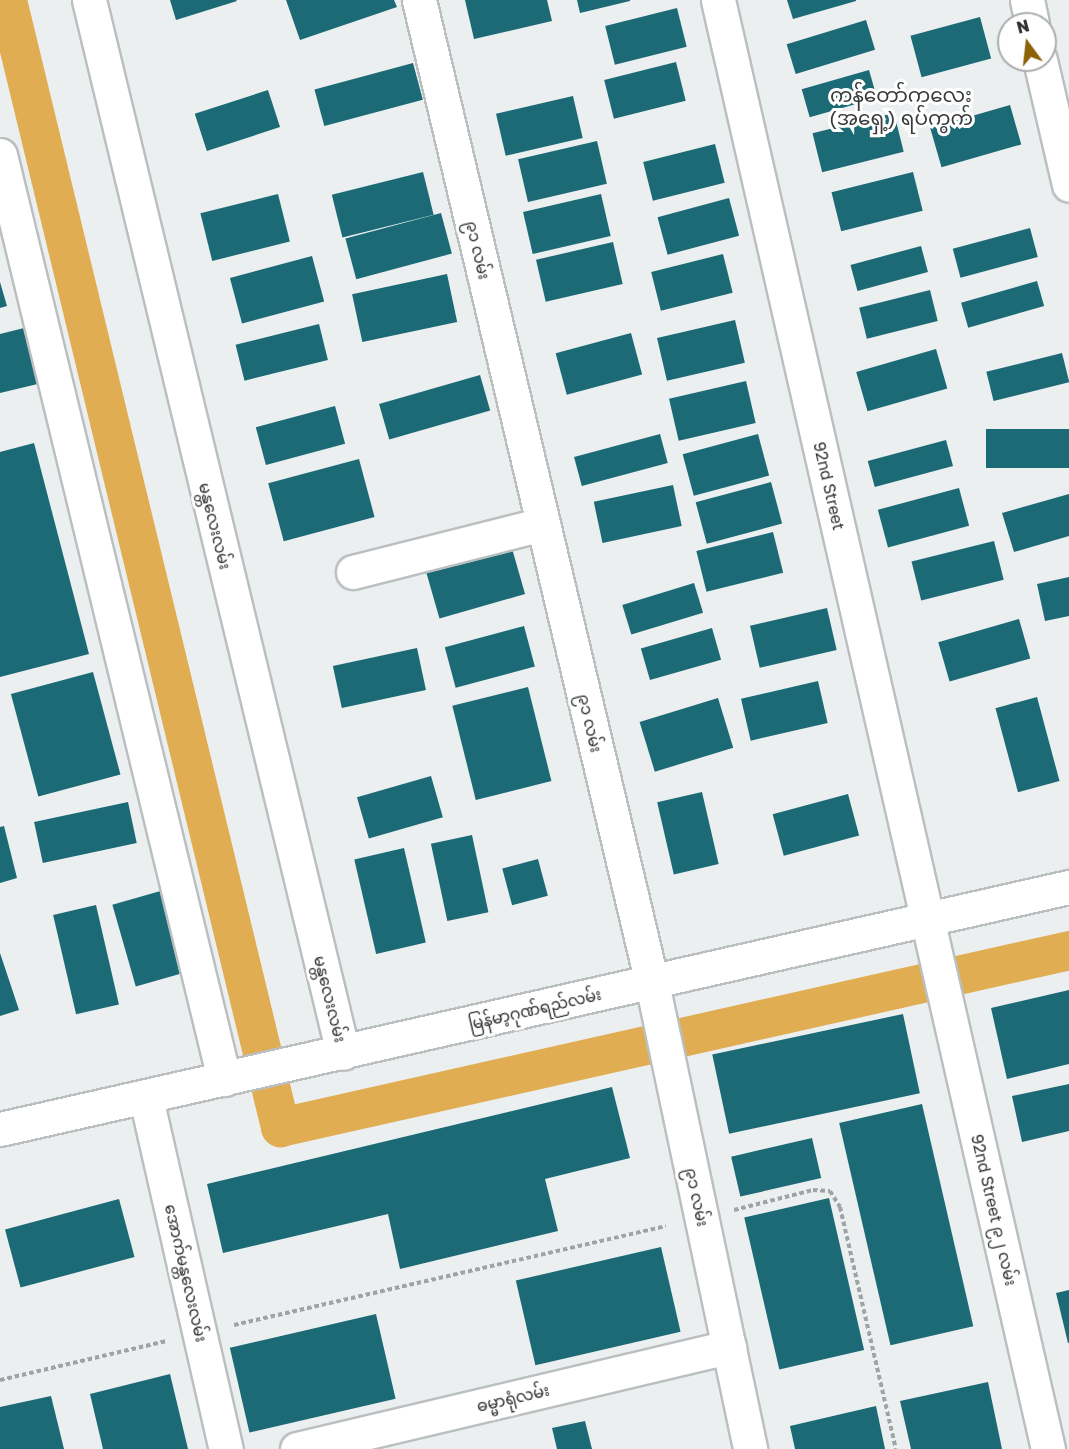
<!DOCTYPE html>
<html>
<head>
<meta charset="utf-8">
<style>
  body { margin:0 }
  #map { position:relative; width:1069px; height:1449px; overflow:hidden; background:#ebeff0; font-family:"Golos Text","Noto Sans Myanmar",sans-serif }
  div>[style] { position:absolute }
  .canal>* { height:39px; margin:-19.5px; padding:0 19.5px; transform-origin:19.5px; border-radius:19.5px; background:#e1ad53 }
  .building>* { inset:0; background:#1c6a75; transform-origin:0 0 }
  .path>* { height:4px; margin-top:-2px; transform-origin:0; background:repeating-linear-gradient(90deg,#a0a3a4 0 4.5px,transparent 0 7.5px) }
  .roads { filter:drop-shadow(2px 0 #bbbfc0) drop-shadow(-2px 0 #bbbfc0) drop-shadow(0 2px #bbbfc0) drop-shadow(0 -2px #bbbfc0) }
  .minor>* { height:33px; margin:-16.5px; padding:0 16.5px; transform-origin:16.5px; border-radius:16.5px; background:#fff }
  span { translate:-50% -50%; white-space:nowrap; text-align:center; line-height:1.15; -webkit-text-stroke:6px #fff; paint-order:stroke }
  .street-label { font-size:16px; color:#303132 }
  .quarter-label { font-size:20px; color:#383b3b }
  .north { position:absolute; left:997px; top:12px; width:60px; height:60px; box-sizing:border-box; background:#fff; border:2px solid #acadad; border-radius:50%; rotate:345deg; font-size:16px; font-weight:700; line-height:24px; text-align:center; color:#303132 }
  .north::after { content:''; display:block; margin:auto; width:21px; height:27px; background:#8c6205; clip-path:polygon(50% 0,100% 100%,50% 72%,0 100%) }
</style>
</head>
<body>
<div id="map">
  <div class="canal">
    <div style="left:7px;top:0;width:1160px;rotate:76.38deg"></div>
    <div style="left:280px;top:1127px;width:809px;rotate:-12.64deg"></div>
  </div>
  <div class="building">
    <div style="clip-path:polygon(170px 0,236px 0,237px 1px,176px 20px)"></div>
    <div style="clip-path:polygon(286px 0,394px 0,397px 7px,300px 40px)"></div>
    <div style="clip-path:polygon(465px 0,547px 0,552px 21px,474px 39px)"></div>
    <div style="clip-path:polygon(577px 0,630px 0,630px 1px,580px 13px)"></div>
    <div style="clip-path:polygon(787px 0,856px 0,856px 1px,793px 19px)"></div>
    <div style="left:677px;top:8px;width:40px;height:74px;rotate:76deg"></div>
    <div style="left:980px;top:17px;width:43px;height:72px;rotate:75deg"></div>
    <div style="left:866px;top:20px;width:31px;height:83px;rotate:73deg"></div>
    <div style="left:676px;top:62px;width:40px;height:74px;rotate:76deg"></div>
    <div style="left:413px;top:63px;width:38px;height:102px;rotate:75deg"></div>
    <div style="left:869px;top:70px;width:29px;height:70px;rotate:74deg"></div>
    <div style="left:268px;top:90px;width:39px;height:77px;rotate:72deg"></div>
    <div style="left:573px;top:96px;width:43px;height:79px;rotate:77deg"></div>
    <div style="left:1010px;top:105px;width:41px;height:83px;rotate:74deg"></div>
    <div style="left:894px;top:113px;width:40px;height:84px;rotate:76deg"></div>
    <div style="left:597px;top:141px;width:44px;height:81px;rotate:77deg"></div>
    <div style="left:715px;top:144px;width:40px;height:74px;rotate:76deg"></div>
    <div style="left:423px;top:172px;width:44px;height:94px;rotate:76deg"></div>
    <div style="left:913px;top:172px;width:40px;height:84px;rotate:76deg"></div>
    <div style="left:278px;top:194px;width:49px;height:80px;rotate:76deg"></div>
    <div style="left:601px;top:194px;width:43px;height:80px;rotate:77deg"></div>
    <div style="left:729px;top:198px;width:39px;height:74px;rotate:75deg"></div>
    <div style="left:441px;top:213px;width:42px;height:99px;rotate:75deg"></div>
    <div style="left:1030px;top:228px;width:30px;height:80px;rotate:75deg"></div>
    <div style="left:613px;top:242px;width:43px;height:79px;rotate:77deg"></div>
    <div style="left:921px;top:246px;width:27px;height:73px;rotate:75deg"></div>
    <div style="left:723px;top:254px;width:40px;height:74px;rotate:76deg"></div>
    <div style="left:312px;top:256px;width:47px;height:85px;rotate:75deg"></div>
    <div style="left:447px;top:274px;width:49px;height:97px;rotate:78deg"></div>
    <div style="left:1037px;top:281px;width:26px;height:79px;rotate:74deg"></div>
    <div style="clip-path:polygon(0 282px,7px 306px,0 308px)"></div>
    <div style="left:930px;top:290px;width:32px;height:73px;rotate:76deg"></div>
    <div style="left:735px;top:320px;width:44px;height:80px;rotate:77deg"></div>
    <div style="left:319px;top:324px;width:37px;height:86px;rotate:76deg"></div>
    <div style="clip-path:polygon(32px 326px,46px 382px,0 393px,0 334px)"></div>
    <div style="left:631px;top:333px;width:43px;height:78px;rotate:75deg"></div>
    <div style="left:936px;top:349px;width:41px;height:83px;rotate:74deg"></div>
    <div style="left:1062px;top:353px;width:30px;height:78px;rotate:76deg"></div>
    <div style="left:480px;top:375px;width:37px;height:105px;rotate:74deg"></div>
    <div style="left:746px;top:381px;width:43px;height:79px;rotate:77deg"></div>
    <div style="left:335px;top:406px;width:39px;height:82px;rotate:75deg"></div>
    <div style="left:1069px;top:429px;width:39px;height:83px;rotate:90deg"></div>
    <div style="left:660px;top:434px;width:30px;height:89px;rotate:75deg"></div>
    <div style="left:758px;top:434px;width:43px;height:78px;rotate:75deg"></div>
    <div style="left:946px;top:440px;width:27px;height:81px;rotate:75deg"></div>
    <div style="clip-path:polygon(34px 443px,89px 654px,0 677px,0 452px)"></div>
    <div style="left:359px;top:459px;width:60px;height:94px;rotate:75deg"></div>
    <div style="left:771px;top:482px;width:43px;height:78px;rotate:75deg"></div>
    <div style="left:673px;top:485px;width:42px;height:81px;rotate:78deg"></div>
    <div style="left:959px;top:488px;width:39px;height:84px;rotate:75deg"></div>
    <div style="clip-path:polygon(1069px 494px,1069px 536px,1014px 552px,1002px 513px)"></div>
    <div style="left:773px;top:532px;width:42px;height:79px;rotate:76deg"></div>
    <div style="left:994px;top:541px;width:40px;height:85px;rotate:76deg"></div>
    <div style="left:511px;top:545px;width:51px;height:89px;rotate:74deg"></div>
    <div style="clip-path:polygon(1069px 577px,1069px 616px,1045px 621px,1037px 584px)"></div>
    <div style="left:694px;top:583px;width:31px;height:75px;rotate:73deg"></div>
    <div style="left:827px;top:608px;width:43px;height:79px;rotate:77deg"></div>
    <div style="left:1019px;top:619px;width:41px;height:84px;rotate:74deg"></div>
    <div style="left:524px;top:626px;width:42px;height:82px;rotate:75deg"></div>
    <div style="left:712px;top:628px;width:33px;height:74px;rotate:74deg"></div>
    <div style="left:417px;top:648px;width:43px;height:86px;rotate:78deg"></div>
    <div style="left:93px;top:672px;width:106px;height:85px;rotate:75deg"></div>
    <div style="left:818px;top:681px;width:43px;height:79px;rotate:77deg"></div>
    <div style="left:528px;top:687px;width:97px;height:78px;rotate:76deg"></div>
    <div style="left:1037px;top:697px;width:87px;height:43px;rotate:75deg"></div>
    <div style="left:718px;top:698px;width:52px;height:82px;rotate:73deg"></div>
    <div style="left:431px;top:776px;width:43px;height:77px;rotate:74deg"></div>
    <div style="left:702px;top:792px;width:74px;height:46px;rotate:77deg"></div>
    <div style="left:848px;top:794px;width:43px;height:78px;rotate:75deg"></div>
    <div style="left:128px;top:802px;width:42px;height:96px;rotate:78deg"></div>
    <div style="clip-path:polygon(4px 826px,17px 878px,0 883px,0 827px)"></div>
    <div style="left:472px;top:835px;width:79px;height:42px;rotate:78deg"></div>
    <div style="left:404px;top:848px;width:97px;height:51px;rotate:77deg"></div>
    <div style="left:538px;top:859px;width:38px;height:37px;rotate:75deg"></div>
    <div style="left:171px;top:888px;width:85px;height:61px;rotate:74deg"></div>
    <div style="left:96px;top:905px;width:102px;height:44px;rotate:77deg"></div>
    <div style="clip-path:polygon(0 953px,19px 1010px,0 1016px)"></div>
    <div style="clip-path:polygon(1069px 990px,1069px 1064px,1007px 1079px,991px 1008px)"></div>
    <div style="left:903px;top:1014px;width:81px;height:195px;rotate:78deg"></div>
    <div style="clip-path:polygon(1069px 1084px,1069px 1131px,1022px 1142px,1012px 1096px)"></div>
    <div style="clip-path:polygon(612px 1087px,630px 1158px,545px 1179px,558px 1231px,400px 1269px,388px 1214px,223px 1253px,207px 1184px)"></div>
    <div style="left:922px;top:1104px;width:228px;height:85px;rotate:77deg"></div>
    <div style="left:812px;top:1138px;width:41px;height:83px;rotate:77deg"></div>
    <div style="left:829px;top:1198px;width:156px;height:87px;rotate:77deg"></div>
    <div style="left:119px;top:1199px;width:60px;height:118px;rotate:75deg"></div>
    <div style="left:661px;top:1247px;width:87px;height:149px;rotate:77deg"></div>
    <div style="clip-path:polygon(1069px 1290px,1069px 1343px,1068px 1343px,1056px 1293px)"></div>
    <div style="left:376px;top:1314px;width:87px;height:150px;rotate:77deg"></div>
    <div style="clip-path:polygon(170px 1374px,188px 1449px,103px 1449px,90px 1394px)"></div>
    <div style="clip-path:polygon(988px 1382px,1002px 1449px,911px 1449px,900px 1401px)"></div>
    <div style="clip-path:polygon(51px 1396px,64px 1449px,0 1449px,0 1407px)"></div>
    <div style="clip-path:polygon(876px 1406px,885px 1449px,795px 1449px,790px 1426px)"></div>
    <div style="clip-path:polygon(585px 1421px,592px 1449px,557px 1449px,552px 1428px)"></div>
  </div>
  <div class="path">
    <div style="left:734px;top:1210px;width:81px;rotate:-14.2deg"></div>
    <div style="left:813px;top:1190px;width:17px;rotate:3deg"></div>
    <div style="left:830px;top:1191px;width:19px;rotate:58deg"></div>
    <div style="left:840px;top:1207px;width:248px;rotate:77deg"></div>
    <div style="left:234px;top:1325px;width:443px;rotate:-12.9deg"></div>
    <div style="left:0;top:1380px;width:171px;rotate:-13.2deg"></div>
  </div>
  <div class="roads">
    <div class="minor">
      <div style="left:89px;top:0;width:1083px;rotate:76.44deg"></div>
      <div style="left:419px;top:0;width:1010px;rotate:76.67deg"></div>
      <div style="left:652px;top:983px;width:476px;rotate:78.1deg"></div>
      <div style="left:718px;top:0;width:1486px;rotate:77.17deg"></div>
      <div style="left:1027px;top:0;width:25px;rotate:78deg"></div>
      <div style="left:1040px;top:60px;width:128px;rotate:76.9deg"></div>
      <div style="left:0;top:155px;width:951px;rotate:76.37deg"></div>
      <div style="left:353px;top:572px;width:196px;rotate:-14.2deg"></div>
      <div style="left:146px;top:1098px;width:360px;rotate:77.2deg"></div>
      <div style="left:0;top:1129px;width:1096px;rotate:-12.76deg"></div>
      <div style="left:297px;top:1449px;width:444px;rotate:-13.3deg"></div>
    </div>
  </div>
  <div class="street-label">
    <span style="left:478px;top:250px;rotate:77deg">၉၁ လမ်း</span>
    <span style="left:829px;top:486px;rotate:77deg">92nd Street</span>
    <span style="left:215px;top:526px;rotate:76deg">မန္တလေးလမ်း</span>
    <span style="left:590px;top:723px;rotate:77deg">၉၁ လမ်း</span>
    <span style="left:330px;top:999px;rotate:76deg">မန္တလေးလမ်း</span>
    <span style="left:535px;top:1009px;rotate:-13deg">မြန်မာ့ဂုဏ်ရည်လမ်း</span>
    <span style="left:697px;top:1197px;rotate:78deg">၉၁ လမ်း</span>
    <span style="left:994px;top:1210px;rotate:77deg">92nd Street ၉၂ လမ်း</span>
    <span style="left:186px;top:1273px;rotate:77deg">အောက်မန္တလေးလမ်း</span>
    <span style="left:513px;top:1398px;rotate:-13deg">ဓမ္မာရုံလမ်း</span>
  </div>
  <div class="quarter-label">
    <span style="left:901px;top:106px">ကန်တော်ကလေး<br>(အရှေ့) ရပ်ကွက်</span>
  </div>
  <div class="north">N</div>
</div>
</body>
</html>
